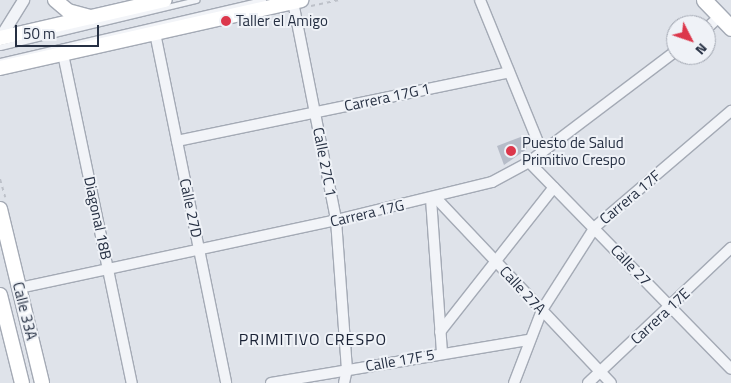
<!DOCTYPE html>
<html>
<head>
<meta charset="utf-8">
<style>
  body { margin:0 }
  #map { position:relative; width:731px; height:383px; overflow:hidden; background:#dfe3ea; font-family:"Titillium Web",sans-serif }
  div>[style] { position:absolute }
  .building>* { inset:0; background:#b6bcc8 }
  .path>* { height:2px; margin-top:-1px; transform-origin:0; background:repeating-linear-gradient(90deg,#bdc1c9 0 4px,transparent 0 8px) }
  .roads { filter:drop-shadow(1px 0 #a4aab5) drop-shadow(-1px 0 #a4aab5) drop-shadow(0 1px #a4aab5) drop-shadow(0 -1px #a4aab5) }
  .service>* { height:5px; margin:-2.5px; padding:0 2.5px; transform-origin:2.5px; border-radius:2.5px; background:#f2f4f8 }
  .minor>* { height:10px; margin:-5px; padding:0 5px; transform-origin:5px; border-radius:5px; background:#f2f4f8 }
  .tertiary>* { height:11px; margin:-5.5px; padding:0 5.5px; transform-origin:5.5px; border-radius:5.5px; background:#f2f4f8 }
  .secondary>* { height:14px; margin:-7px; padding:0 7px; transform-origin:7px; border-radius:7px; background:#fff }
  .primary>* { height:15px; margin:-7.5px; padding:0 7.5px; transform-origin:7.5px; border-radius:7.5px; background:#fff }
  .dots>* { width:14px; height:14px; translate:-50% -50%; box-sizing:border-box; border:2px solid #eff2f7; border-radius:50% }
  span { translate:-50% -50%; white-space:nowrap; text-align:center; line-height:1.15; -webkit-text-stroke:4px #eff2f7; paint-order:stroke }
  .poi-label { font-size:15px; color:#263043 }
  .left { translate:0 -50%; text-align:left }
  .street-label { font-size:15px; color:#263043 }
  .neighbourhood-label { font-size:16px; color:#192134; letter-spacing:1px }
  .north { position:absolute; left:666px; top:15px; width:50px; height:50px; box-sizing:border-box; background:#eff2f7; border:1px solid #9fa4af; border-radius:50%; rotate:131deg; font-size:14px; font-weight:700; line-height:20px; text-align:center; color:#263043 }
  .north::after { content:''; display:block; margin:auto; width:18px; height:22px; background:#dc374b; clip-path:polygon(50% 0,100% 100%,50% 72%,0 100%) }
  .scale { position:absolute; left:15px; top:25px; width:84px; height:22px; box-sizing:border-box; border:2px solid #263043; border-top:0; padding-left:6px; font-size:15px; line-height:18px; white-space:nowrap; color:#263043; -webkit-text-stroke:4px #eff2f7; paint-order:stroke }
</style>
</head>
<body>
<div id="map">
  <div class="building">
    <div style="clip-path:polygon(526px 135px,527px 149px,504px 165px,497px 146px)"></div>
  </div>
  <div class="path">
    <div style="left:311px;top:6px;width:30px;rotate:-12deg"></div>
    <div style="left:0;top:179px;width:19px;rotate:74deg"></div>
  </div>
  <div class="roads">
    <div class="service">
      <div style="left:0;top:47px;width:202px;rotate:-13.5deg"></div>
      <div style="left:0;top:61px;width:270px;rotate:-13.1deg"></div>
    </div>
    <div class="minor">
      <div style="left:480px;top:0;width:164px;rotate:67.8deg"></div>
      <div style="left:293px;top:2px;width:222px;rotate:78.8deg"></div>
      <div style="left:336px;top:220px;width:149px;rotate:85.8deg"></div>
      <div style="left:347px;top:369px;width:14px;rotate:102deg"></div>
      <div style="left:706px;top:29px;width:19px;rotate:-43deg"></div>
      <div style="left:155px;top:33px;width:357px;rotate:78.5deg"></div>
      <div style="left:63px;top:54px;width:336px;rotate:78.2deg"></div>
      <div style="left:177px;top:141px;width:339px;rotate:-11.7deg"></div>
      <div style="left:529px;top:162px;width:289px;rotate:45.7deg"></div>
      <div style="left:435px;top:197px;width:256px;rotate:46.6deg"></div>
      <div style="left:431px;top:199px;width:154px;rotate:85.9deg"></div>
      <div style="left:19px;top:288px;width:324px;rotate:-12.1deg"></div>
      <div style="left:336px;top:220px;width:161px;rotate:-13.7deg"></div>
      <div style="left:492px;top:182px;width:42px;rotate:-28.4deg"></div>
      <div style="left:529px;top:162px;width:184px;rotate:-37.1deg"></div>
      <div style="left:440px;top:332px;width:184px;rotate:-51.8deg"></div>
      <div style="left:271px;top:383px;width:262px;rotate:-9.5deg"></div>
      <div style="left:514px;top:383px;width:78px;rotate:-69deg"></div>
      <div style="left:542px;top:310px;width:98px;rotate:-57.4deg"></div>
      <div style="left:595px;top:227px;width:179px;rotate:-40.5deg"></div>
      <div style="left:588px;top:383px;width:197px;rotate:-43.4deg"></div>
    </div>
    <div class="tertiary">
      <div style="left:0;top:37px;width:44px;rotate:-58.1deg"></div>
    </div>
    <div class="secondary">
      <div style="left:55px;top:0;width:17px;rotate:40deg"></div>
      <div style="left:68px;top:11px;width:24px;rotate:15deg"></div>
      <div style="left:0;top:38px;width:169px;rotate:-13deg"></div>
      <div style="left:0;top:68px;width:309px;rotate:-12.7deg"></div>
      <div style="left:0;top:209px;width:179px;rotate:76.4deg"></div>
      <div style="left:0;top:295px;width:91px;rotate:76deg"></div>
    </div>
    <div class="primary">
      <div style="left:704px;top:0;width:39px;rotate:46deg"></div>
    </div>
  </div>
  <div class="dots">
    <div style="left:226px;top:21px;background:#dc374b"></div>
    <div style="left:511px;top:151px;background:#dc374b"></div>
  </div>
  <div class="poi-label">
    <span class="left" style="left:236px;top:21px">Taller el Amigo</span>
    <span class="left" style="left:522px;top:151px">Puesto de Salud<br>Primitivo Crespo</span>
  </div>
  <div class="street-label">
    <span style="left:387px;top:97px;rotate:-12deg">Carrera 17G 1</span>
    <span style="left:325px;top:162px;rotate:79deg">Calle 27C 1</span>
    <span style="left:630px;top:197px;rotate:-40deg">Carrera 17F</span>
    <span style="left:191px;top:208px;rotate:78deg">Calle 27D</span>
    <span style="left:367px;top:213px;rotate:-13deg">Carrera 17G</span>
    <span style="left:98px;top:218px;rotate:78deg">Diagonal 18B</span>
    <span style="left:631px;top:265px;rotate:46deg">Calle 27</span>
    <span style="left:523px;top:290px;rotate:47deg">Calle 27A</span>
    <span style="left:25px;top:311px;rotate:76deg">Calle 33A</span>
    <span style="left:660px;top:316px;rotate:-43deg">Carrera 17E</span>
    <span style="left:400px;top:360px;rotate:-10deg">Calle 17F 5</span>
  </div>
  <div class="neighbourhood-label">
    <span style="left:313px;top:339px">PRIMITIVO CRESPO</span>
  </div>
  <div class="north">N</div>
  <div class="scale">50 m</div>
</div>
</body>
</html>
